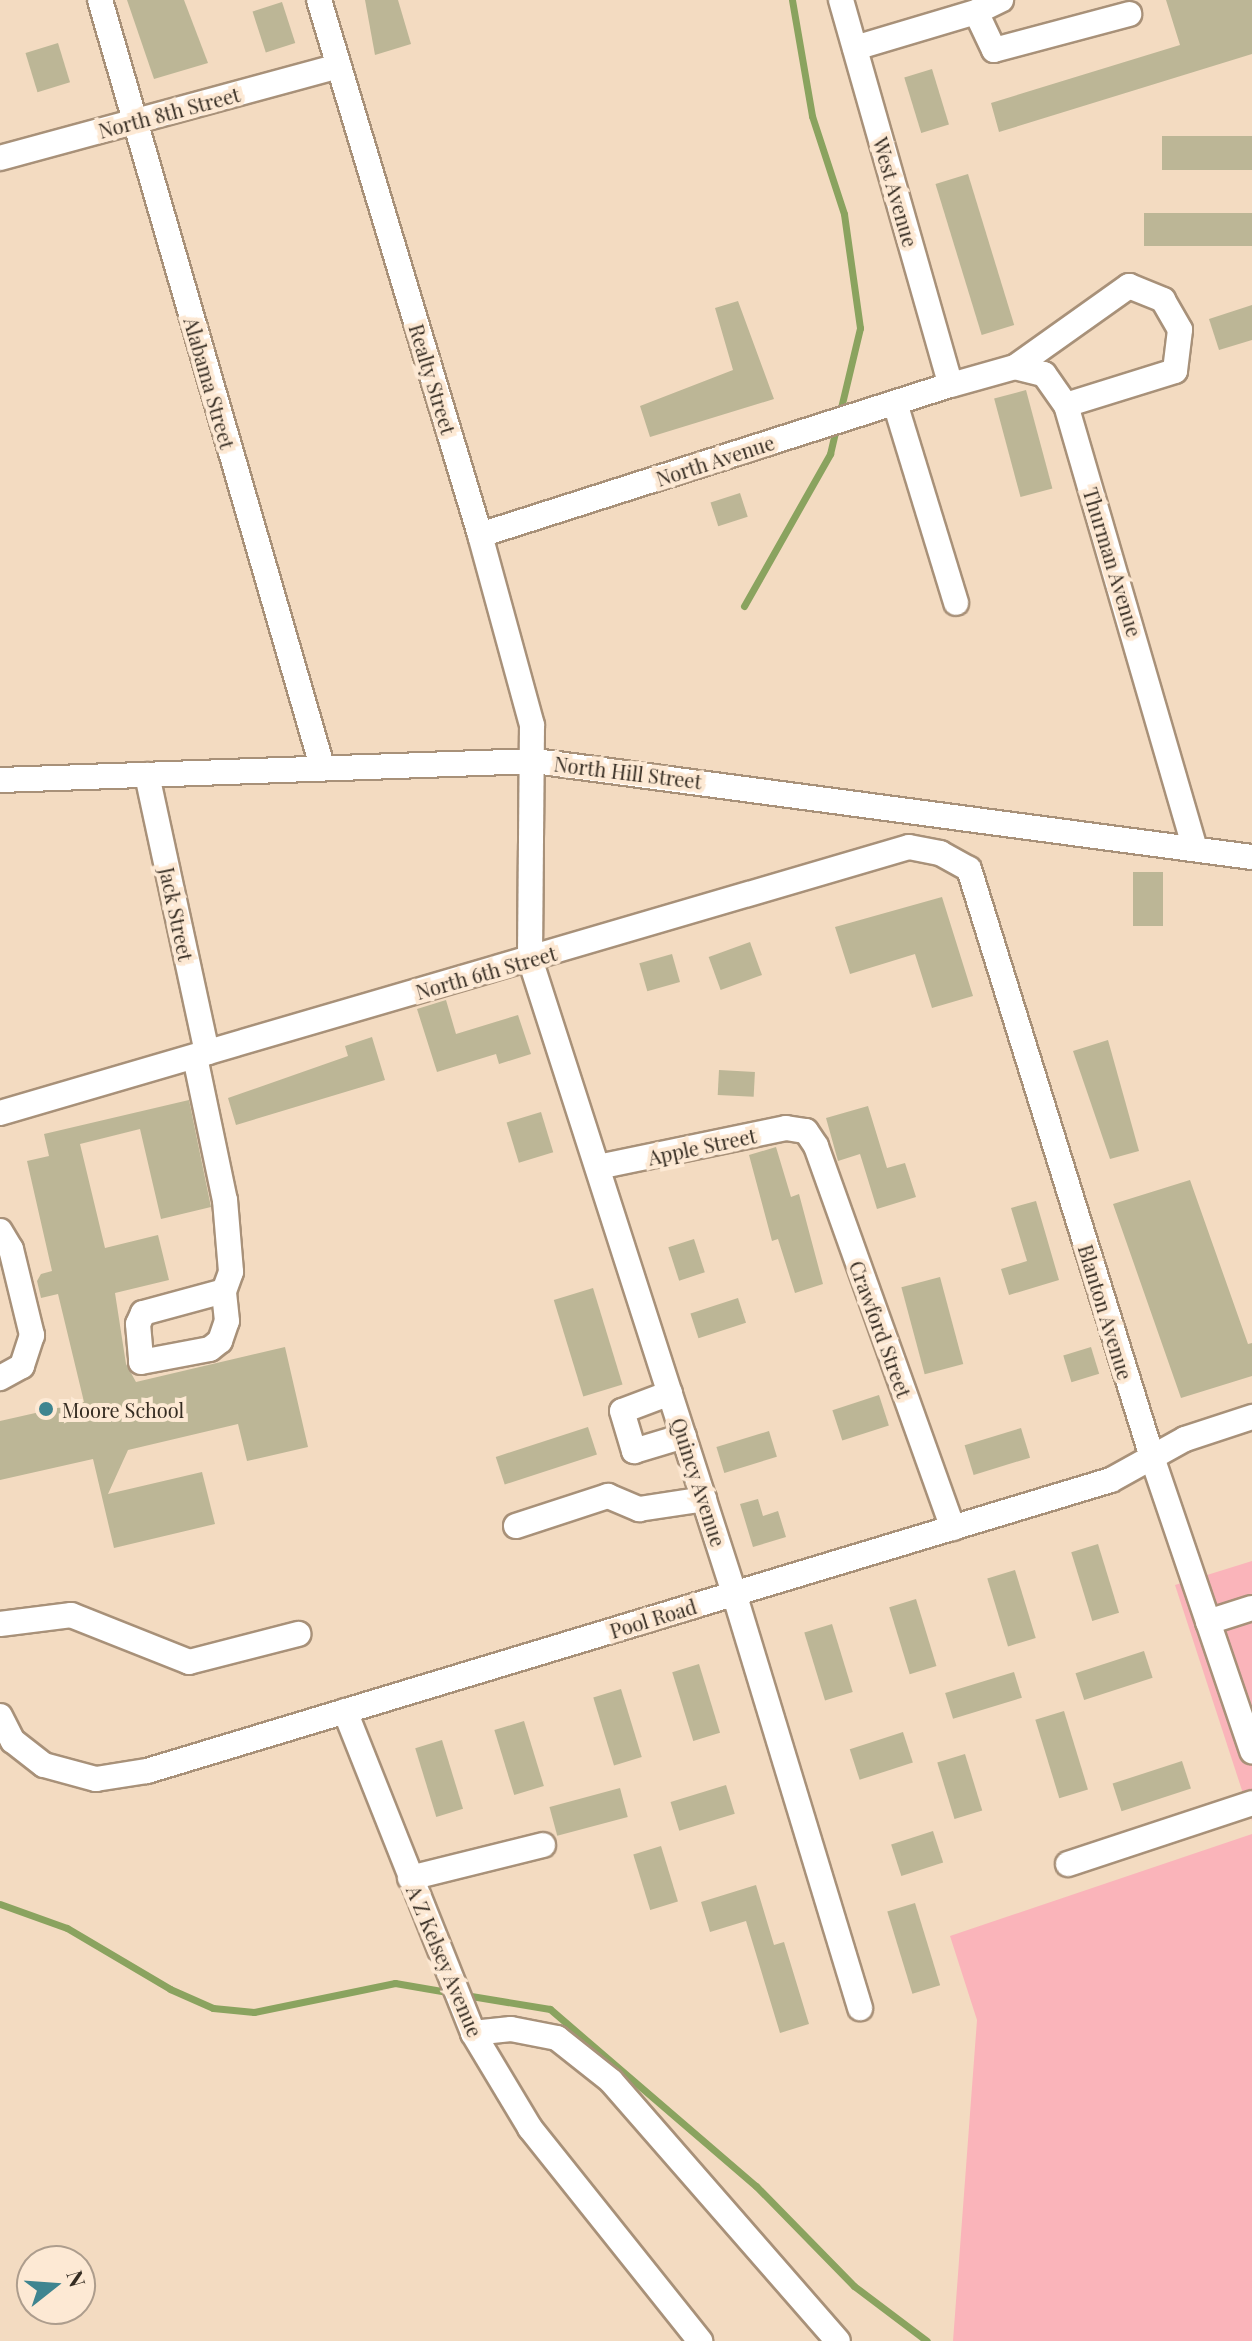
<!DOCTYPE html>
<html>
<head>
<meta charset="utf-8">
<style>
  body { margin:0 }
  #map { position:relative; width:1252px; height:2341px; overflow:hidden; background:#f3dbc1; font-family:"Playfair Display",serif }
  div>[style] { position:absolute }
  .green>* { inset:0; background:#fab4ba }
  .stream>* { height:7px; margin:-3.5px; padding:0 3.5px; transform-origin:3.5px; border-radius:3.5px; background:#8aa35f }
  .building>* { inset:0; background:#bcb696; transform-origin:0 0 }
  .roads { filter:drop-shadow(2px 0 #a89179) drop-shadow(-2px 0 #a89179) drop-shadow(0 2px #a89179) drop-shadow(0 -2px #a89179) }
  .minor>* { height:24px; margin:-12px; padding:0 12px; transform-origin:12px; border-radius:12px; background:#fff }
  .dots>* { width:22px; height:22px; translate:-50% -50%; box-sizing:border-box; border:4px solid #fde9d4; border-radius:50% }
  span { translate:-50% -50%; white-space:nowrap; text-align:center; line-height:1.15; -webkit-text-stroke:8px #fde9d4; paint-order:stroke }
  .street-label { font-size:20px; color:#352c22 }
  .poi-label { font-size:20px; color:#352c22 }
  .left { translate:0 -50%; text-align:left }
  .north { position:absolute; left:16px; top:2245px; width:80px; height:80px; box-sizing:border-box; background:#fde9d4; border:2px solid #ad9d8d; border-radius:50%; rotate:73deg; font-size:22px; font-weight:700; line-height:32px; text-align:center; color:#352c22 }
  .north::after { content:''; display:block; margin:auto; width:28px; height:36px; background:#3f8590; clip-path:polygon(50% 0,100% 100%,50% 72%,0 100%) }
</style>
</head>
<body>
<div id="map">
  <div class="green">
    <div style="clip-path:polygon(1252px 1561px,1252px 1821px,1175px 1585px)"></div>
    <div style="clip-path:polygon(1252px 1834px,1252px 2341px,953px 2341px,977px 2020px,950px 1936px)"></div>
  </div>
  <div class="stream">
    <div style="left:792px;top:0;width:118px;rotate:80.2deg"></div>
    <div style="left:812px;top:116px;width:103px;rotate:71.9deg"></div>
    <div style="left:844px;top:214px;width:115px;rotate:82deg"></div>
    <div style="left:860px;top:328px;width:90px;rotate:103.4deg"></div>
    <div style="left:744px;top:606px;width:175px;rotate:-60.5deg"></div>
    <div style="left:830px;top:454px;width:27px;rotate:-77deg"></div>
    <div style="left:0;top:1904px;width:71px;rotate:19.7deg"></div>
    <div style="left:67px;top:1928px;width:120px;rotate:30.6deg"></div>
    <div style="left:170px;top:1989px;width:47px;rotate:23.8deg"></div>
    <div style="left:213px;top:2008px;width:41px;rotate:5.6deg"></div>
    <div style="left:254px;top:2012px;width:144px;rotate:-11.6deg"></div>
    <div style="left:395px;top:1983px;width:59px;rotate:9.8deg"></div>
    <div style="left:465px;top:1995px;width:86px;rotate:9.4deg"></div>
    <div style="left:550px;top:2009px;width:272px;rotate:40.7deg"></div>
    <div style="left:756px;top:2186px;width:140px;rotate:45.6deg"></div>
    <div style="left:854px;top:2286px;width:91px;rotate:37deg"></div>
  </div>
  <div class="building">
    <div style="clip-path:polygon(127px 0,184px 0,208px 63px,154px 79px)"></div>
    <div style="clip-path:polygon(365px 0,398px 0,411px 44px,375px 55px)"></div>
    <div style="clip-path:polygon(1166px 0,1252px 0,1252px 54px,999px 132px,991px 103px,1180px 45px)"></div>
    <div style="left:282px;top:2px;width:43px;height:31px;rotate:72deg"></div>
    <div style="left:58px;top:43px;width:41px;height:34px;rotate:73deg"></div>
    <div style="left:932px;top:69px;width:58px;height:29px;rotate:73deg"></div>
    <div style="left:1252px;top:136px;width:34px;height:90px;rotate:90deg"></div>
    <div style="left:968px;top:174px;width:158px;height:34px;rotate:73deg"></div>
    <div style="left:1252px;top:213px;width:33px;height:108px;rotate:90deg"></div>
    <div style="clip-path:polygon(738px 301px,774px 399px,650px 437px,640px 406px,733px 370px,715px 308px)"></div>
    <div style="clip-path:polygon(1252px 305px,1252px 340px,1219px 350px,1209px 319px)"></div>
    <div style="left:1026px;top:390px;width:102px;height:33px;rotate:75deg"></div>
    <div style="left:740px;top:493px;width:25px;height:31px;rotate:72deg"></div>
    <div style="left:1133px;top:872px;width:30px;height:54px"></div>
    <div style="clip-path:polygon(942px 897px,973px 996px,932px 1008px,915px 954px,850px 974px,835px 927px)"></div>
    <div style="left:750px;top:942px;width:35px;height:44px;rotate:70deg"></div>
    <div style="left:672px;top:954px;width:29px;height:34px;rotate:74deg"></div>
    <div style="clip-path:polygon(446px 1000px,456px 1034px,518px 1015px,531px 1054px,499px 1064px,496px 1054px,437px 1072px,417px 1009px)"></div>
    <div style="clip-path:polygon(372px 1037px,385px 1080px,236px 1125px,228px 1098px,348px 1056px,345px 1046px)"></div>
    <div style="clip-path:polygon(1108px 1040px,1139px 1151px,1110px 1159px,1073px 1051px)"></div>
    <div style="left:719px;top:1070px;width:36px;height:25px;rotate:3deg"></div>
    <div style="clip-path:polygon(189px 1100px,211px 1207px,161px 1219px,140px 1129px,80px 1144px,105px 1248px,158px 1235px,169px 1280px,115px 1293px,126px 1364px,136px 1382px,285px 1347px,308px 1447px,247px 1461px,238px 1424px,128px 1450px,108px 1494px,202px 1472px,215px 1524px,114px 1548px,93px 1459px,0 1480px,0 1421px,84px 1402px,58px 1294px,41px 1298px,37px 1281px,41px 1274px,52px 1271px,27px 1161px,49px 1156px,44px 1134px)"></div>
    <div style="clip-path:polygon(868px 1106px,887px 1168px,905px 1163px,916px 1197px,877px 1209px,860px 1154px,838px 1161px,826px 1118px)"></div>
    <div style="left:541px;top:1112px;width:42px;height:36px;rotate:73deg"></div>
    <div style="clip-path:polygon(776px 1147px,791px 1197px,799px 1194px,823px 1284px,795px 1293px,778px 1239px,772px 1241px,749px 1155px)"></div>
    <div style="clip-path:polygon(1190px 1180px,1248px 1344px,1252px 1343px,1252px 1376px,1181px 1398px,1113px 1204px)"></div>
    <div style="clip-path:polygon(1036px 1201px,1059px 1280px,1009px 1295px,1001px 1269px,1027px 1261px,1011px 1208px)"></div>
    <div style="left:694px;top:1239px;width:35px;height:27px;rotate:72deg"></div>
    <div style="left:940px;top:1277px;width:90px;height:40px;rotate:75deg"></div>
    <div style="left:593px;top:1288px;width:101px;height:41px;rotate:73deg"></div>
    <div style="left:738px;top:1298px;width:26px;height:50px;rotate:72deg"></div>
    <div style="left:1091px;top:1347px;width:28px;height:29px;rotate:73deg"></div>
    <div style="left:879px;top:1395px;width:32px;height:49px;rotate:72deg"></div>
    <div style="left:588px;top:1427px;width:29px;height:97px;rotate:72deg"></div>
    <div style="left:1021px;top:1428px;width:31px;height:59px;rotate:73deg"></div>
    <div style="left:769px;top:1431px;width:27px;height:55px;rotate:73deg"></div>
    <div style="clip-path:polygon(758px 1499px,763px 1516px,778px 1511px,786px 1537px,753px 1547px,740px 1504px)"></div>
    <div style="left:1098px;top:1544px;width:72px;height:28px;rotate:73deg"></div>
    <div style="left:1015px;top:1570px;width:71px;height:29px;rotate:73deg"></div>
    <div style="left:916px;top:1599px;width:70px;height:28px;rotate:73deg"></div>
    <div style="left:832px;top:1624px;width:71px;height:29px;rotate:73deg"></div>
    <div style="left:1144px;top:1651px;width:28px;height:72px;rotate:72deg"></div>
    <div style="left:699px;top:1664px;width:72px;height:28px;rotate:73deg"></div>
    <div style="left:1014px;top:1672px;width:27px;height:72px;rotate:73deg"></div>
    <div style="left:621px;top:1689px;width:71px;height:29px;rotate:73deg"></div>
    <div style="left:1064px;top:1711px;width:82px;height:30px;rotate:73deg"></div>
    <div style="left:524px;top:1721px;width:68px;height:31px;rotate:73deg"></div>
    <div style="left:903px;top:1732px;width:32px;height:56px;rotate:72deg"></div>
    <div style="left:442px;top:1740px;width:72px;height:28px;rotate:73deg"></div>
    <div style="left:965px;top:1754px;width:59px;height:29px;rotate:73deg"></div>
    <div style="left:1182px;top:1761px;width:29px;height:73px;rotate:72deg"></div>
    <div style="left:726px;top:1785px;width:30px;height:58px;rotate:73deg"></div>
    <div style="left:620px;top:1788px;width:30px;height:73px;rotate:75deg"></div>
    <div style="left:933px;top:1831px;width:33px;height:44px;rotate:72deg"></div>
    <div style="left:661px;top:1846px;width:58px;height:29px;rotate:73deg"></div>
    <div style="clip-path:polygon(756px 1885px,774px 1945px,784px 1942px,809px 2024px,780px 2033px,746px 1921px,710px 1932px,701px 1902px)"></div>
    <div style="left:915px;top:1903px;width:86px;height:29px;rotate:73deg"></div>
  </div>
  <div class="roads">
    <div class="minor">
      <div style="left:100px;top:0;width:798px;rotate:73.84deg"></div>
      <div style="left:319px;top:0;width:559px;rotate:73.25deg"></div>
      <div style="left:480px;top:535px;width:197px;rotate:74.7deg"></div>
      <div style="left:532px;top:725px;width:234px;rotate:90.5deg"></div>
      <div style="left:530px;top:959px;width:666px;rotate:72.16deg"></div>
      <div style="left:734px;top:1593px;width:434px;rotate:73.1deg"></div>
      <div style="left:841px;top:0;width:400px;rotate:74.1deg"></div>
      <div style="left:976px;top:12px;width:28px;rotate:-26deg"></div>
      <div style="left:855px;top:48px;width:126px;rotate:-16.6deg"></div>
      <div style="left:976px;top:12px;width:42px;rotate:64.7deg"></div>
      <div style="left:994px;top:50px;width:140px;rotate:-14.9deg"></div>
      <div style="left:0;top:158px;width:351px;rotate:-15.2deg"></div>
      <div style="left:1015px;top:367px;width:140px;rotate:-35.4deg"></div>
      <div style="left:1129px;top:286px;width:37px;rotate:22deg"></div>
      <div style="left:1163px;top:300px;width:34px;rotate:60deg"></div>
      <div style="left:1180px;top:330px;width:41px;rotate:97deg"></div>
      <div style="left:1175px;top:371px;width:114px;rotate:162.7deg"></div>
      <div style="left:895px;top:403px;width:209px;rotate:73deg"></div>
      <div style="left:480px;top:535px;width:494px;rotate:-17.7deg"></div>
      <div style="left:951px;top:385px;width:66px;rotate:-15.7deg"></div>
      <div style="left:1015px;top:367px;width:30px;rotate:14deg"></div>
      <div style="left:1044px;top:374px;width:38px;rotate:55deg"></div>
      <div style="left:1066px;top:405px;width:461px;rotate:73.8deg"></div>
      <div style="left:147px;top:775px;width:284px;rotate:77.8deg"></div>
      <div style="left:0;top:780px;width:535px;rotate:-2.03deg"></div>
      <div style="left:535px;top:761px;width:723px;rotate:7.63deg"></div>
      <div style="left:195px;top:1057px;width:146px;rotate:78.2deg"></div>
      <div style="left:225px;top:1200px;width:72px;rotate:85.2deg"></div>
      <div style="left:231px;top:1272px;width:20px;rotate:110deg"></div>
      <div style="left:224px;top:1291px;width:84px;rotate:164.8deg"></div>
      <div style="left:143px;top:1313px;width:12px;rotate:114deg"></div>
      <div style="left:138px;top:1324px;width:38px;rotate:85deg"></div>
      <div style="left:141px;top:1362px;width:70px;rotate:-10.7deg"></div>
      <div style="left:210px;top:1349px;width:13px;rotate:-39deg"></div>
      <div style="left:220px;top:1341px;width:21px;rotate:-71deg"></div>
      <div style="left:227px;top:1321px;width:30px;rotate:-96deg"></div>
      <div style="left:0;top:1113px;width:947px;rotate:-16.31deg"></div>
      <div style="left:909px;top:847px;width:32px;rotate:11deg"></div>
      <div style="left:940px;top:853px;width:33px;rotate:29deg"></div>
      <div style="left:969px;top:869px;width:616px;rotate:72.71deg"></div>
      <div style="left:1152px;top:1457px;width:311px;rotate:71.2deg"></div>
      <div style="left:598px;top:1167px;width:192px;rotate:-11.7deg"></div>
      <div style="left:786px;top:1128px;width:20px;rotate:9deg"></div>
      <div style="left:806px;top:1131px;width:18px;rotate:56deg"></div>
      <div style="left:816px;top:1146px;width:406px;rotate:70.3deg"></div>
      <div style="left:0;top:1231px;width:21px;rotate:59deg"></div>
      <div style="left:11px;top:1249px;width:89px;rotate:76.3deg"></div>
      <div style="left:32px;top:1335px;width:33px;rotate:108deg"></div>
      <div style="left:22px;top:1366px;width:25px;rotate:151deg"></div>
      <div style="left:670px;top:1393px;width:51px;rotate:159.4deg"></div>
      <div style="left:622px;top:1411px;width:42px;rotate:73.3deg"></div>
      <div style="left:634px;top:1451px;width:52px;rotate:-16.7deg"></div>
      <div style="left:516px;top:1526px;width:97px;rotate:-18.1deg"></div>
      <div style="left:608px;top:1496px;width:34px;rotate:23deg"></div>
      <div style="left:639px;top:1509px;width:66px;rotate:-8.7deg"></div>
      <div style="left:1208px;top:1622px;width:46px;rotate:-17.7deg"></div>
      <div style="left:0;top:1624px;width:72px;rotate:-7.2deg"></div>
      <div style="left:71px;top:1615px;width:127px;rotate:21.7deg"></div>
      <div style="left:189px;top:1662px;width:113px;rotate:-14.4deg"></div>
      <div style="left:345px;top:1711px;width:347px;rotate:68.3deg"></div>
      <div style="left:473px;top:2033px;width:111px;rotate:59deg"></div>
      <div style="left:530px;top:2128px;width:273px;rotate:51.4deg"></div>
      <div style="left:0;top:1716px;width:28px;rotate:63deg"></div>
      <div style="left:13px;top:1741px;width:39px;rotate:38deg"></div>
      <div style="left:44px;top:1765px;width:54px;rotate:15.1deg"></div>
      <div style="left:96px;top:1779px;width:52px;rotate:-8.9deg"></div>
      <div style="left:147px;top:1771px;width:1007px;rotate:-16.8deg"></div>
      <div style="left:1111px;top:1480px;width:85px;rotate:-29deg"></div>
      <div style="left:1185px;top:1439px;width:71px;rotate:-18.2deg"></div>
      <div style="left:1068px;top:1864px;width:194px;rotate:-18.3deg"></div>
      <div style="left:410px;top:1878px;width:137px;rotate:-13.9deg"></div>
      <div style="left:473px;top:2033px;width:38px;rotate:-6deg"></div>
      <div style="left:511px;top:2029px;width:47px;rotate:11.1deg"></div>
      <div style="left:557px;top:2038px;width:69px;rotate:38.5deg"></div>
      <div style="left:611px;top:2081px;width:345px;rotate:48.9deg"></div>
    </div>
  </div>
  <div class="dots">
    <div style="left:46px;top:1409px;background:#3f8590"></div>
  </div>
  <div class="street-label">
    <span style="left:169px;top:112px;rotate:-15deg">North 8th Street</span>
    <span style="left:896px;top:192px;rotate:74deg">West Avenue</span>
    <span style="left:433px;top:379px;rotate:73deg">Realty Street</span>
    <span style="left:210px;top:383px;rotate:74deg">Alabama Street</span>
    <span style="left:715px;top:460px;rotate:-18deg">North Avenue</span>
    <span style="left:1113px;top:562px;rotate:73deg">Thurman Avenue</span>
    <span style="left:628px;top:772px;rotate:7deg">North Hill Street</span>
    <span style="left:177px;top:914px;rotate:78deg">Jack Street</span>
    <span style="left:486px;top:972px;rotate:-16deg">North 6th Street</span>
    <span style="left:702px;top:1146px;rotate:-12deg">Apple Street</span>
    <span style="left:1106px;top:1312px;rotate:73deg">Blanton Avenue</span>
    <span style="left:881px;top:1329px;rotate:70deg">Crawford Street</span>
    <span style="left:699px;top:1482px;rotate:72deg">Quincy Avenue</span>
    <span style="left:653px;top:1618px;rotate:-17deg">Pool Road</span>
    <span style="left:445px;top:1961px;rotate:67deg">A Z Kelsey Avenue</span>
  </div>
  <div class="poi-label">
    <span class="left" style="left:62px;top:1409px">Moore School</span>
  </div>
  <div class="north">N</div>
</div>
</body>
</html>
